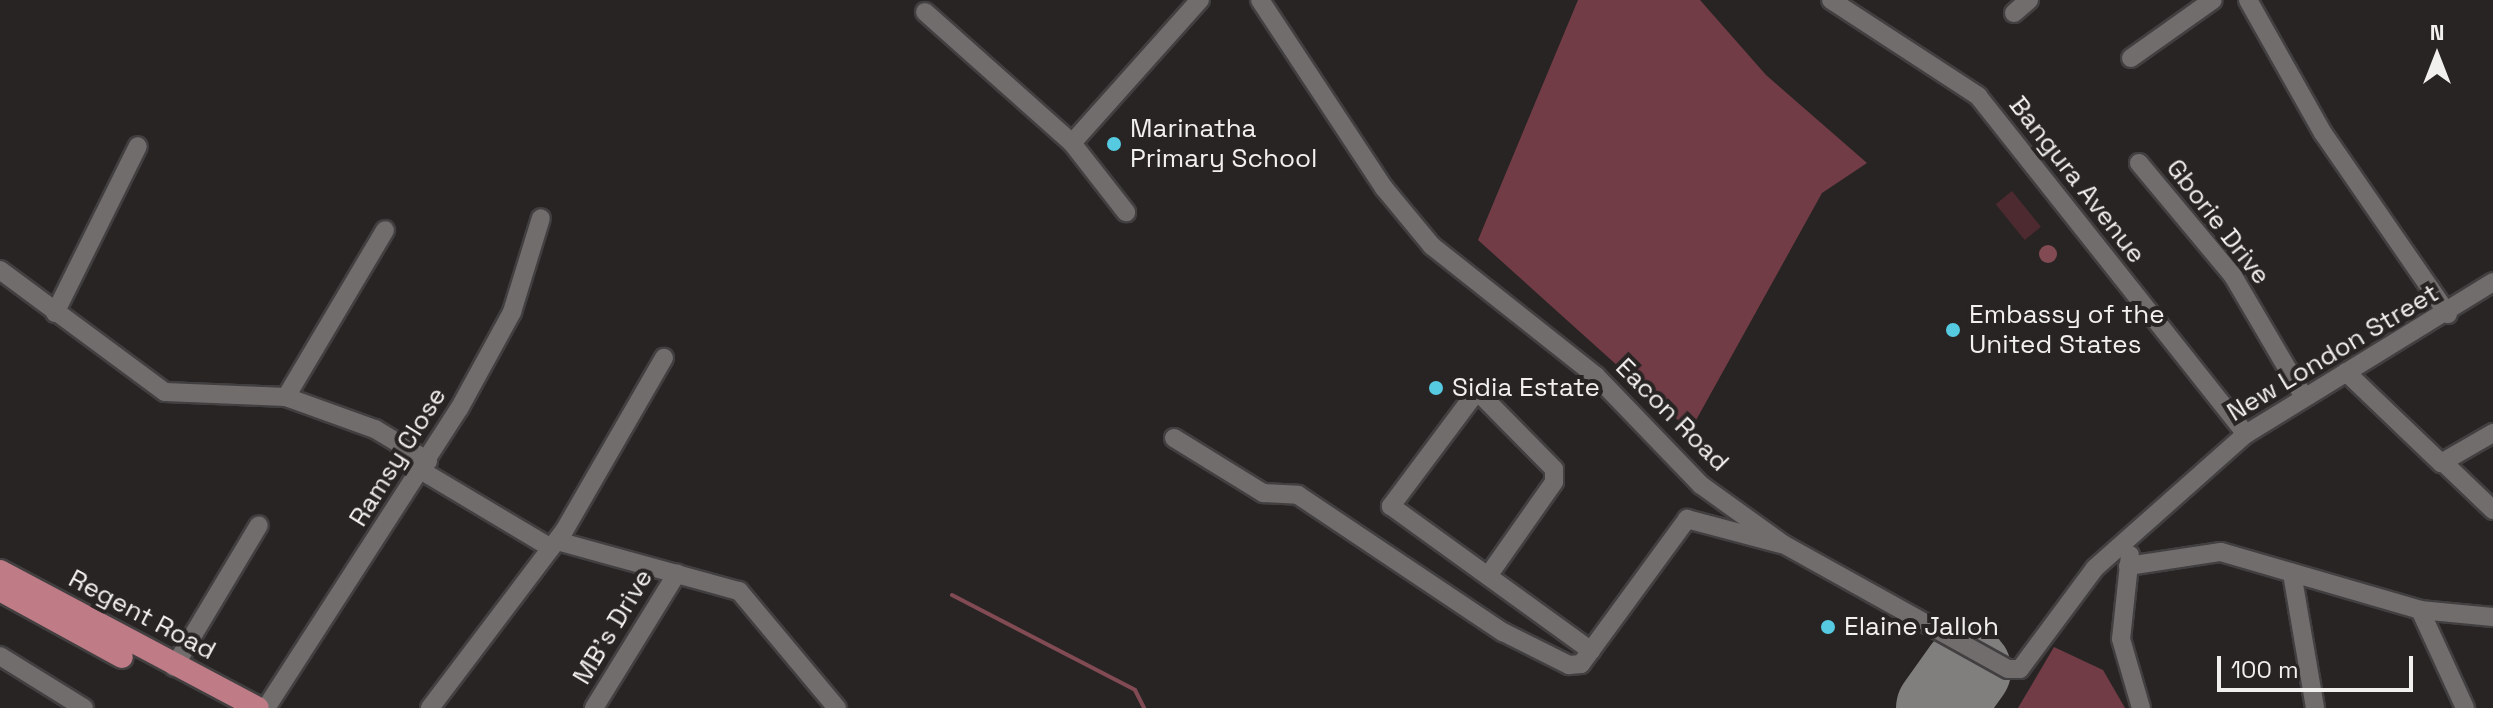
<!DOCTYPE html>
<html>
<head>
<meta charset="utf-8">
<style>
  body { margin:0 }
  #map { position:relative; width:2493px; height:708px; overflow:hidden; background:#282424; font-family:"Space Grotesk",sans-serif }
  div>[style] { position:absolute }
  .green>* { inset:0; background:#4c2a30; transform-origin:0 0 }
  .forest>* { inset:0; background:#713c45 }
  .water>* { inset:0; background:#824b54 }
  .round { border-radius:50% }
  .stream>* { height:4px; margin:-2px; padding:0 2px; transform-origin:2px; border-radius:2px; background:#824b54 }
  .runway>* { height:88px; margin:-44px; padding:0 44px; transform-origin:44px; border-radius:44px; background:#817e7e }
  .roads { filter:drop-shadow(2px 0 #423f40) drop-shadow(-2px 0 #423f40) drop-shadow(0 2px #423f40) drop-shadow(0 -2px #423f40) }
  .minor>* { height:18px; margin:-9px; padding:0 9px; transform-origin:9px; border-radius:9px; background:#726d6d }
  .major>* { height:22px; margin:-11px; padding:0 11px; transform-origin:11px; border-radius:11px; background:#bf7b86 }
  .dots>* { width:22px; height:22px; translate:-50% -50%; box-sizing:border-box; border:4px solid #282424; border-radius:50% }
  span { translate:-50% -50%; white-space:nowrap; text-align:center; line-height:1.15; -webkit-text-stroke:8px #282424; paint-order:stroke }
  .poi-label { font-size:26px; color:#f2efef }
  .left { translate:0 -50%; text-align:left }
  .street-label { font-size:26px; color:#f2efef }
  .north { position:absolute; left:2397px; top:16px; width:80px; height:80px; -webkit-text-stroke:6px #282424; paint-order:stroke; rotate:0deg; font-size:22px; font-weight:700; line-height:32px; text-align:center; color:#f2efef }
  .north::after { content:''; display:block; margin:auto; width:28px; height:36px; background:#f2efef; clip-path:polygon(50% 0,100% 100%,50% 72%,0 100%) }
  .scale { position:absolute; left:2217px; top:656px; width:196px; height:36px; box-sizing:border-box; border:4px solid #f2efef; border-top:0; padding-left:10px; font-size:24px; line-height:28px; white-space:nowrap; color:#f2efef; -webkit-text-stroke:6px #282424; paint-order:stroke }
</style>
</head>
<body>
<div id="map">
  <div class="green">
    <div style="left:2012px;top:191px;width:46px;height:21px;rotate:51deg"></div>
  </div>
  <div class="forest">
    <div style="clip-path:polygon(1578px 0,1700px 0,1766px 75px,1867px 163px,1822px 193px,1690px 431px,1478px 240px)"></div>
    <div style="clip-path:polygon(2054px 647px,2103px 670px,2125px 708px,2018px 708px)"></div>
  </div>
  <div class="water">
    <div class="round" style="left:2039px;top:245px;width:18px;height:18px"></div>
  </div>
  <div class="stream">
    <div style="left:952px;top:595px;width:206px;rotate:27.4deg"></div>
    <div style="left:1135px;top:690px;width:20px;rotate:63deg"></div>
  </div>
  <div class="runway">
    <div style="left:1940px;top:708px;width:47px;rotate:-54.6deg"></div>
  </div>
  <div class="roads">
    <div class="minor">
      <div style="left:1260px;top:0;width:225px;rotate:56.6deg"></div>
      <div style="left:1384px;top:188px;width:75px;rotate:50.4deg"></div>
      <div style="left:1432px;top:246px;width:209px;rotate:38.4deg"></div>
      <div style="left:1596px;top:376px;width:151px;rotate:46.1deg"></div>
      <div style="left:1701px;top:485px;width:101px;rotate:35.7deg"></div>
      <div style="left:1783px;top:544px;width:257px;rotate:29.1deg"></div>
      <div style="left:2008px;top:669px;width:12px"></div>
      <div style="left:2020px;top:669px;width:126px;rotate:-53.4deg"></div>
      <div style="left:2095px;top:568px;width:202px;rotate:-41.6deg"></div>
      <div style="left:2246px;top:434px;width:290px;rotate:-31.6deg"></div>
      <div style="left:1831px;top:0;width:176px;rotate:33.1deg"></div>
      <div style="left:1978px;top:96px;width:431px;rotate:51.6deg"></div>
      <div style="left:2248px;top:0;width:153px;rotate:60.6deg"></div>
      <div style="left:2323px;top:133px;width:220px;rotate:55.4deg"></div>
      <div style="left:925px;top:12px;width:197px;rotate:41.7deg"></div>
      <div style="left:1072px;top:143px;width:88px;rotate:52deg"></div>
      <div style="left:2014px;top:13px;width:20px;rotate:-41deg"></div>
      <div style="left:2131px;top:58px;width:100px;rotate:-35.3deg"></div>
      <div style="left:1072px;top:143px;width:192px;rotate:-48.2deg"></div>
      <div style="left:2139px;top:163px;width:147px;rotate:50.2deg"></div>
      <div style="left:2233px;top:276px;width:140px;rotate:59.6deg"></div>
      <div style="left:0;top:270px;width:205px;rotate:36.5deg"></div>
      <div style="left:165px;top:392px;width:121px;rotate:2.4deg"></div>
      <div style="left:286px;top:397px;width:95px;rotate:19.8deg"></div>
      <div style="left:375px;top:429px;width:62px;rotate:31.1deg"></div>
      <div style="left:55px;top:313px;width:186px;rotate:-63.6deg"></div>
      <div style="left:2346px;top:372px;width:132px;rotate:43.8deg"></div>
      <div style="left:2441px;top:463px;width:60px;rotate:-30deg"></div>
      <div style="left:286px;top:397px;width:194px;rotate:-59.3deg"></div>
      <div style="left:1174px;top:438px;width:105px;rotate:31.7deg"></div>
      <div style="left:1263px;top:493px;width:35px;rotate:3deg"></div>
      <div style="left:1298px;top:495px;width:247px;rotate:33.8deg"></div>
      <div style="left:1503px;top:632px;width:74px;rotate:26.6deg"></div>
      <div style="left:1569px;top:665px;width:12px;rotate:-5deg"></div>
      <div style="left:1581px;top:664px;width:180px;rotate:-53.8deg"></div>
      <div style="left:1687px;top:519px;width:97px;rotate:14.9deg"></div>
      <div style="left:2444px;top:463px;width:68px;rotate:43.8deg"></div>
      <div style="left:422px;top:471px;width:150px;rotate:30.8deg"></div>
      <div style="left:557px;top:541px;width:189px;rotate:15.4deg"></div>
      <div style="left:739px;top:591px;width:153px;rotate:50.1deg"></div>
      <div style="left:2130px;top:555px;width:84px;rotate:96.1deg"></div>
      <div style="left:2121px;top:639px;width:72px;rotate:73.8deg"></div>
      <div style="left:2128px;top:566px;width:94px;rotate:-8.6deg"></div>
      <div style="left:2221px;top:552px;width:207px;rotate:16.2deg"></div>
      <div style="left:2420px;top:610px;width:73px;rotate:5.5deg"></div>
      <div style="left:2292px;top:573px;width:137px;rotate:80.3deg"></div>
      <div style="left:1488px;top:576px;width:115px;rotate:-54.9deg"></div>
      <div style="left:1554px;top:482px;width:13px;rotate:-90deg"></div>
      <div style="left:1554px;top:469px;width:110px;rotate:-134.6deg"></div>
      <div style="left:1477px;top:391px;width:144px;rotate:126.8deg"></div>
      <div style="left:1391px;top:506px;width:247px;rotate:35.9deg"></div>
      <div style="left:2420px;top:610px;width:108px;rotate:65.3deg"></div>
      <div style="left:0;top:656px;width:99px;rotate:31.8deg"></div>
      <div style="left:174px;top:667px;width:165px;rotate:-59.1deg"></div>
      <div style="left:266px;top:708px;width:356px;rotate:-57.2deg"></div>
      <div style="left:459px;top:409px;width:111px;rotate:-61.3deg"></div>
      <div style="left:512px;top:312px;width:98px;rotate:-72.9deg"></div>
      <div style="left:430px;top:708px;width:222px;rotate:-52.9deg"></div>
      <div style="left:564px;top:531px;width:200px;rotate:-60deg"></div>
      <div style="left:594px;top:708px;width:158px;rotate:-58.4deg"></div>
    </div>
    <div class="major">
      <div style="left:0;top:571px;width:292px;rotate:28deg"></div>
      <div style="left:0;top:590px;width:139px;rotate:28.8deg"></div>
    </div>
  </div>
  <div class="dots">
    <div style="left:1114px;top:144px;background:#55cae0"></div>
    <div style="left:1953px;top:330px;background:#55cae0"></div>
    <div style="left:1436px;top:388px;background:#55cae0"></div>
    <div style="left:1828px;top:627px;background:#55cae0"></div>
  </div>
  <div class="poi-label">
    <span class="left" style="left:1130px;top:144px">Marinatha<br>Primary School</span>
    <span class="left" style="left:1969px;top:330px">Embassy of the<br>United States</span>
    <span class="left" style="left:1452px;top:388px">Sidia Estate</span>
    <span class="left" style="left:1844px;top:627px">Elaine Jalloh</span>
  </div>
  <div class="street-label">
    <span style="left:2077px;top:180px;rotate:52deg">Bangura Avenue</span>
    <span style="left:2218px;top:222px;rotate:52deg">Gborie Drive</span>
    <span style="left:2333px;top:353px;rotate:-31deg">New London Street</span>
    <span style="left:1672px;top:415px;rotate:45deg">Eacon Road</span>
    <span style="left:398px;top:457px;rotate:-58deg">Ramsy Close</span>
    <span style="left:142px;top:615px;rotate:28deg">Regent Road</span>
    <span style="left:613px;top:627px;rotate:-59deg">MB's Drive</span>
  </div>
  <div class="north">N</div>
  <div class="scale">100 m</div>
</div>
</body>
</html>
